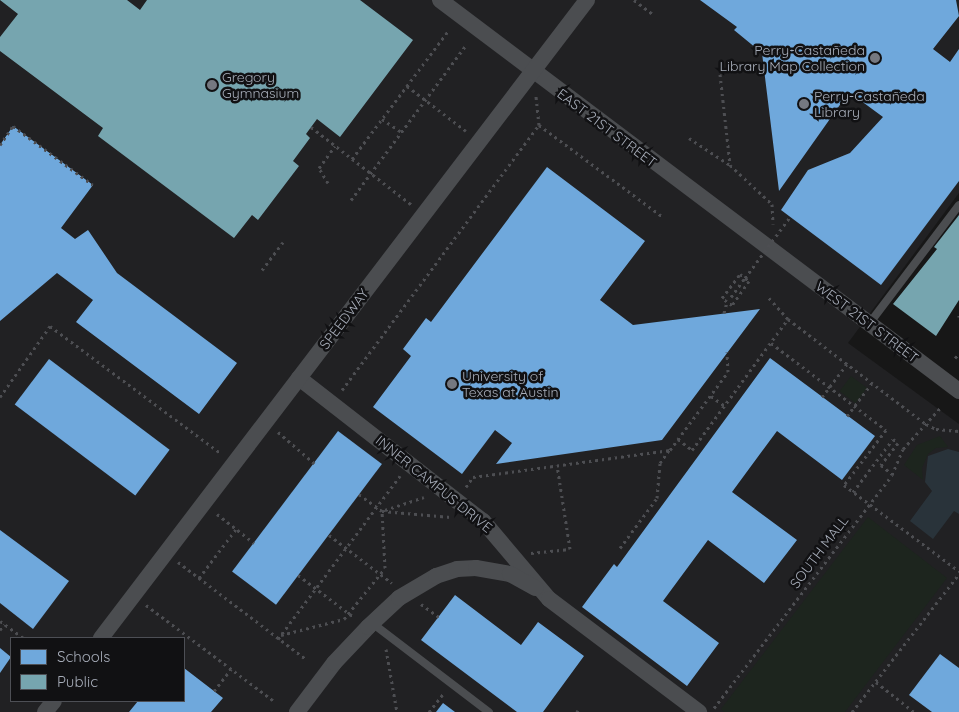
<!DOCTYPE html>
<html>
<head>
<meta charset="utf-8">
<style>
  body { margin:0 }
  #map { position:relative; width:959px; height:712px; overflow:hidden; background:#171717; font-family:Quicksand,sans-serif }
  div>[style] { position:absolute }
  .built>* { inset:0; background:#212123 }
  .green>* { inset:0; background:#1d251e; transform-origin:0 0 }
  .water>* { inset:0; background:#29333a }
  .schools>* { inset:0; background:#6fa8dc; transform-origin:0 0 }
  .public>* { inset:0; background:#76a5af }
  .path>* { height:3px; margin-top:-1.5px; transform-origin:0; background:repeating-linear-gradient(90deg,#4d4e52 0 2.5px,transparent 0 6.5px) }
  .lane>* { height:8px; margin:-4px; padding:0 4px; transform-origin:4px; border-radius:4px; background:#4b4d50 }
  .street>* { height:16px; margin:-8px; padding:0 8px; transform-origin:8px; border-radius:8px; background:#4b4d50 }
  .path-bridge>* { height:3px; margin-top:-1.5px; transform-origin:0; background:repeating-linear-gradient(90deg,#4d4e52 0 2.5px,transparent 0 6.5px) }
  .dots>* { width:14px; height:14px; translate:-50% -50%; box-sizing:border-box; border:2px solid #111113; border-radius:50% }
  span { translate:-50% -50%; white-space:nowrap; text-align:center; line-height:1.15; -webkit-text-stroke:5px #111113; paint-order:stroke }
  .poi-label { font-size:14px; color:#a7adb9 }
  .right { translate:-100% -50%; text-align:right }
  .left { translate:0 -50%; text-align:left }
  .street-label { font-size:14px; color:#a7adb9 }
  .legend { position:absolute; left:10px; top:637px; width:175px; height:65px; box-sizing:border-box; background:#111113; border:1px solid #4d4f55; margin:0; padding:6px 9px; list-style:none; font-size:15px; color:#a7adb9 }
  .legend li { display:flex; align-items:center; gap:10px; height:25px }
  .legend b { width:25px; border:1px solid #4d4f55 }
</style>
</head>
<body>
<div id="map">
  <div class="built">
    <div style="clip-path:polygon(evenodd,0 0,959px 0,959px 193px,848px 343px,959px 424px,959px 712px,0 712px,0 0,11px 638px,184px 638px,184px 701px,11px 701px,11px 638px)"></div>
  </div>
  <div class="green">
    <div style="left:851px;top:376px;width:20px;height:19px;rotate:37deg"></div>
    <div style="clip-path:polygon(940px 436px,948px 447px,936px 448px,928px 454px,922px 468px,923px 480px,904px 465px,917px 445px)"></div>
    <div style="clip-path:polygon(868px 517px,947px 578px,845px 712px,724px 712px,721px 709px)"></div>
  </div>
  <div class="water">
    <div style="clip-path:polygon(948px 449px,959px 452px,959px 514px,954px 511px,933px 539px,910px 521px,932px 491px,925px 482px,928px 456px)"></div>
  </div>
  <div class="schools">
    <div style="clip-path:polygon(700px 0,956px 0,959px 16px,933px 49px,950px 62px,959px 49px,959px 181px,881px 285px,781px 210px,808px 170px,850px 153px,883px 117px,849px 92px,779px 191px,762px 53px,734px 30px,737px 27px)"></div>
    <div style="clip-path:polygon(13px 126px,93px 185px,61px 228px,75px 239px,88px 230px,117px 273px,237px 363px,199px 414px,76px 322px,93px 300px,57px 273px,0 321px,0 145px)"></div>
    <div style="clip-path:polygon(547px 167px,645px 241px,600px 300px,633px 325px,760px 309px,662px 440px,496px 464px,512px 443px,495px 430px,462px 474px,373px 407px,411px 356px,403px 349px,426px 318px,431px 322px)"></div>
    <div style="clip-path:polygon(770px 358px,875px 436px,842px 480px,777px 431px,732px 492px,797px 540px,764px 583px,708px 540px,663px 601px,719px 643px,687px 686px,582px 607px,614px 564px,617px 567px)"></div>
    <div style="left:49px;top:359px;width:151px;height:57px;rotate:37deg"></div>
    <div style="left:338px;top:431px;width:55px;height:176px;rotate:37deg"></div>
    <div style="clip-path:polygon(0 530px,69px 581px,33px 629px,0 603px)"></div>
    <div style="clip-path:polygon(455px 595px,521px 645px,538px 622px,584px 656px,543px 712px,517px 712px,421px 640px)"></div>
    <div style="clip-path:polygon(0 648px,11px 657px,0 673px)"></div>
    <div style="clip-path:polygon(940px 654px,959px 668px,959px 712px,932px 712px,909px 695px)"></div>
    <div style="clip-path:polygon(184px 668px,223px 698px,211px 712px,129px 712px,138px 701px,184px 701px)"></div>
    <div style="clip-path:polygon(443px 703px,455px 712px,436px 712px)"></div>
  </div>
  <div class="public">
    <div style="clip-path:polygon(0 0,127px 0,140px 10px,147px 0,360px 0,413px 40px,340px 137px,317px 119px,306px 134px,310px 138px,293px 161px,299px 166px,258px 220px,252px 215px,234px 238px,98px 136px,103px 128px,0 51px,0 37px,18px 14px)"></div>
    <div style="clip-path:polygon(959px 215px,959px 300px,936px 336px,893px 304px,937px 249px,934px 247px)"></div>
  </div>
  <div class="path">
    <div style="left:634px;top:0;width:25px;rotate:37deg"></div>
    <div style="left:720px;top:74px;width:92px;rotate:83.7deg"></div>
    <div style="left:407px;top:86px;width:74px;rotate:37.3deg"></div>
    <div style="left:382px;top:119px;width:23px;rotate:34deg"></div>
    <div style="left:539px;top:125px;width:154px;rotate:36.6deg"></div>
    <div style="left:311px;top:127px;width:128px;rotate:37.7deg"></div>
    <div style="left:689px;top:138px;width:49px;rotate:33.4deg"></div>
    <div style="left:730px;top:165px;width:57px;rotate:42.9deg"></div>
    <div style="left:772px;top:204px;width:20px;rotate:87deg"></div>
    <div style="left:0;top:145px;width:23px;rotate:-56deg"></div>
    <div style="left:13px;top:126px;width:99px;rotate:36.4deg"></div>
    <div style="left:352px;top:159px;width:160px;rotate:-53.1deg"></div>
    <div style="left:328px;top:183px;width:17px;rotate:-121deg"></div>
    <div style="left:319px;top:168px;width:27px;rotate:-54deg"></div>
    <div style="left:351px;top:200px;width:194px;rotate:-53.4deg"></div>
    <div style="left:262px;top:270px;width:35px;rotate:-53deg"></div>
    <div style="left:740px;top:274px;width:11px;rotate:38deg"></div>
    <div style="left:749px;top:281px;width:29px;rotate:125deg"></div>
    <div style="left:732px;top:305px;width:12px;rotate:-145deg"></div>
    <div style="left:722px;top:298px;width:30px;rotate:-53deg"></div>
    <div style="left:731px;top:297px;width:24px;rotate:-54deg"></div>
    <div style="left:724px;top:313px;width:11px;rotate:-75deg"></div>
    <div style="left:959px;top:315px;width:2px;rotate:90deg"></div>
    <div style="left:788px;top:319px;width:173px;rotate:37.3deg"></div>
    <div style="left:926px;top:424px;width:11px;rotate:27deg"></div>
    <div style="left:936px;top:429px;width:23px;rotate:5deg"></div>
    <div style="left:771px;top:343px;width:144px;rotate:37.1deg"></div>
    <div style="left:886px;top:430px;width:69px;rotate:127.4deg"></div>
    <div style="left:844px;top:485px;width:144px;rotate:36.8deg"></div>
    <div style="left:955px;top:358px;width:6px;rotate:-45deg"></div>
    <div style="left:342px;top:390px;width:330px;rotate:-53.4deg"></div>
    <div style="left:539px;top:125px;width:29px;rotate:-96deg"></div>
    <div style="left:711px;top:396px;width:17px;rotate:36deg"></div>
    <div style="left:0;top:397px;width:87px;rotate:-54.8deg"></div>
    <div style="left:50px;top:326px;width:214px;rotate:36.7deg"></div>
    <div style="left:822px;top:397px;width:41px;rotate:-52.9deg"></div>
    <div style="left:847px;top:416px;width:41px;rotate:-52.9deg"></div>
    <div style="left:278px;top:432px;width:48px;rotate:40.7deg"></div>
    <div style="left:678px;top:439px;width:18px;rotate:38deg"></div>
    <div style="left:692px;top:450px;width:162px;rotate:-53.8deg"></div>
    <div style="left:788px;top:319px;width:30px;rotate:-132deg"></div>
    <div style="left:466px;top:487px;width:12px;rotate:-55deg"></div>
    <div style="left:473px;top:477px;width:199px;rotate:-7.8deg"></div>
    <div style="left:670px;top:450px;width:97px;rotate:-53.4deg"></div>
    <div style="left:728px;top:372px;width:20px;rotate:-93deg"></div>
    <div style="left:853px;top:492px;width:66px;rotate:-53deg"></div>
    <div style="left:893px;top:439px;width:6px;rotate:39deg"></div>
    <div style="left:898px;top:443px;width:28px;rotate:128deg"></div>
    <div style="left:881px;top:465px;width:14px;rotate:39deg"></div>
    <div style="left:385px;top:510px;width:41px;rotate:-18.4deg"></div>
    <div style="left:382px;top:511px;width:69px;rotate:5deg"></div>
    <div style="left:217px;top:514px;width:47px;rotate:38.1deg"></div>
    <div style="left:329px;top:535px;width:79px;rotate:37.3deg"></div>
    <div style="left:620px;top:548px;width:62px;rotate:-53.5deg"></div>
    <div style="left:657px;top:498px;width:35px;rotate:-85deg"></div>
    <div style="left:660px;top:463px;width:16px;rotate:-55deg"></div>
    <div style="left:531px;top:553px;width:39px;rotate:-6deg"></div>
    <div style="left:570px;top:549px;width:85px;rotate:-98.8deg"></div>
    <div style="left:178px;top:562px;width:162px;rotate:37.2deg"></div>
    <div style="left:298px;top:575px;width:71px;rotate:37deg"></div>
    <div style="left:199px;top:578px;width:61px;rotate:-52.9deg"></div>
    <div style="left:421px;top:604px;width:22px;rotate:36deg"></div>
    <div style="left:146px;top:605px;width:161px;rotate:36.9deg"></div>
    <div style="left:0;top:621px;width:29px;rotate:36deg"></div>
    <div style="left:0;top:630px;width:7px;rotate:-56deg"></div>
    <div style="left:281px;top:635px;width:65px;rotate:-14.3deg"></div>
    <div style="left:344px;top:619px;width:65px;rotate:-51.2deg"></div>
    <div style="left:385px;top:568px;width:57px;rotate:-93deg"></div>
    <div style="left:382px;top:511px;width:29px;rotate:-144deg"></div>
    <div style="left:278px;top:639px;width:204px;rotate:-53.2deg"></div>
    <div style="left:386px;top:649px;width:64px;rotate:80.1deg"></div>
    <div style="left:876px;top:682px;width:48px;rotate:38.3deg"></div>
    <div style="left:214px;top:691px;width:28px;rotate:-52deg"></div>
    <div style="left:714px;top:708px;width:293px;rotate:-52.6deg"></div>
    <div style="left:892px;top:475px;width:28px;rotate:-67deg"></div>
    <div style="left:903px;top:449px;width:58px;rotate:-47.8deg"></div>
    <div style="left:429px;top:712px;width:24px;rotate:-52deg"></div>
    <div style="left:577px;top:712px;width:2px;rotate:-63deg"></div>
    <div style="left:852px;top:712px;width:175px;rotate:-52.2deg"></div>
  </div>
  <div class="lane">
    <div style="left:869px;top:324px;width:149px;rotate:-52.9deg"></div>
    <div style="left:372px;top:623px;width:147px;rotate:37.3deg"></div>
  </div>
  <div class="street">
    <div style="left:440px;top:0;width:650px;rotate:36.99deg"></div>
    <div style="left:299px;top:378px;width:233px;rotate:37.9deg"></div>
    <div style="left:483px;top:521px;width:102px;rotate:49.8deg"></div>
    <div style="left:549px;top:599px;width:188px;rotate:37deg"></div>
    <div style="left:101px;top:638px;width:802px;rotate:-52.7deg"></div>
    <div style="left:45px;top:712px;width:14px;rotate:-51deg"></div>
    <div style="left:297px;top:712px;width:61px;rotate:-52.9deg"></div>
    <div style="left:334px;top:663px;width:50px;rotate:-46.6deg"></div>
    <div style="left:368px;top:627px;width:42px;rotate:-43.1deg"></div>
    <div style="left:399px;top:598px;width:43px;rotate:-30.7deg"></div>
    <div style="left:436px;top:576px;width:22px;rotate:-18deg"></div>
    <div style="left:457px;top:569px;width:19px;rotate:-3deg"></div>
    <div style="left:476px;top:568px;width:35px;rotate:10deg"></div>
    <div style="left:510px;top:574px;width:29px;rotate:29deg"></div>
  </div>
  <div class="path-bridge">
    <div style="left:745px;top:278px;width:76px;rotate:-53.6deg"></div>
  </div>
  <div class="dots">
    <div style="left:875px;top:58px;background:#757880"></div>
    <div style="left:212px;top:85px;background:#757880"></div>
    <div style="left:804px;top:104px;background:#757880"></div>
    <div style="left:452px;top:384px;background:#757880"></div>
  </div>
  <div class="poi-label">
    <span class="right" style="left:865px;top:58px">Perry-Castañeda<br>Library Map Collection</span>
    <span class="left" style="left:222px;top:85px">Gregory<br>Gymnasium</span>
    <span class="left" style="left:814px;top:104px">Perry-Castañeda<br>Library</span>
    <span class="left" style="left:462px;top:384px">University of<br>Texas at Austin</span>
  </div>
  <div class="street-label">
    <span style="left:607px;top:128px;rotate:37deg">EAST 21ST STREET</span>
    <span style="left:344px;top:319px;rotate:-53deg">SPEEDWAY</span>
    <span style="left:867px;top:322px;rotate:37deg">WEST 21ST STREET</span>
    <span style="left:434px;top:484px;rotate:39deg">INNER CAMPUS DRIVE</span>
    <span style="left:819px;top:552px;rotate:-53deg">SOUTH MALL</span>
  </div>
  <ul class="legend">
  <li><b style="height:14px;background:#6fa8dc"></b>Schools</li>
  <li><b style="height:14px;background:#76a5af"></b>Public</li>
  </ul>
</div>
</body>
</html>
